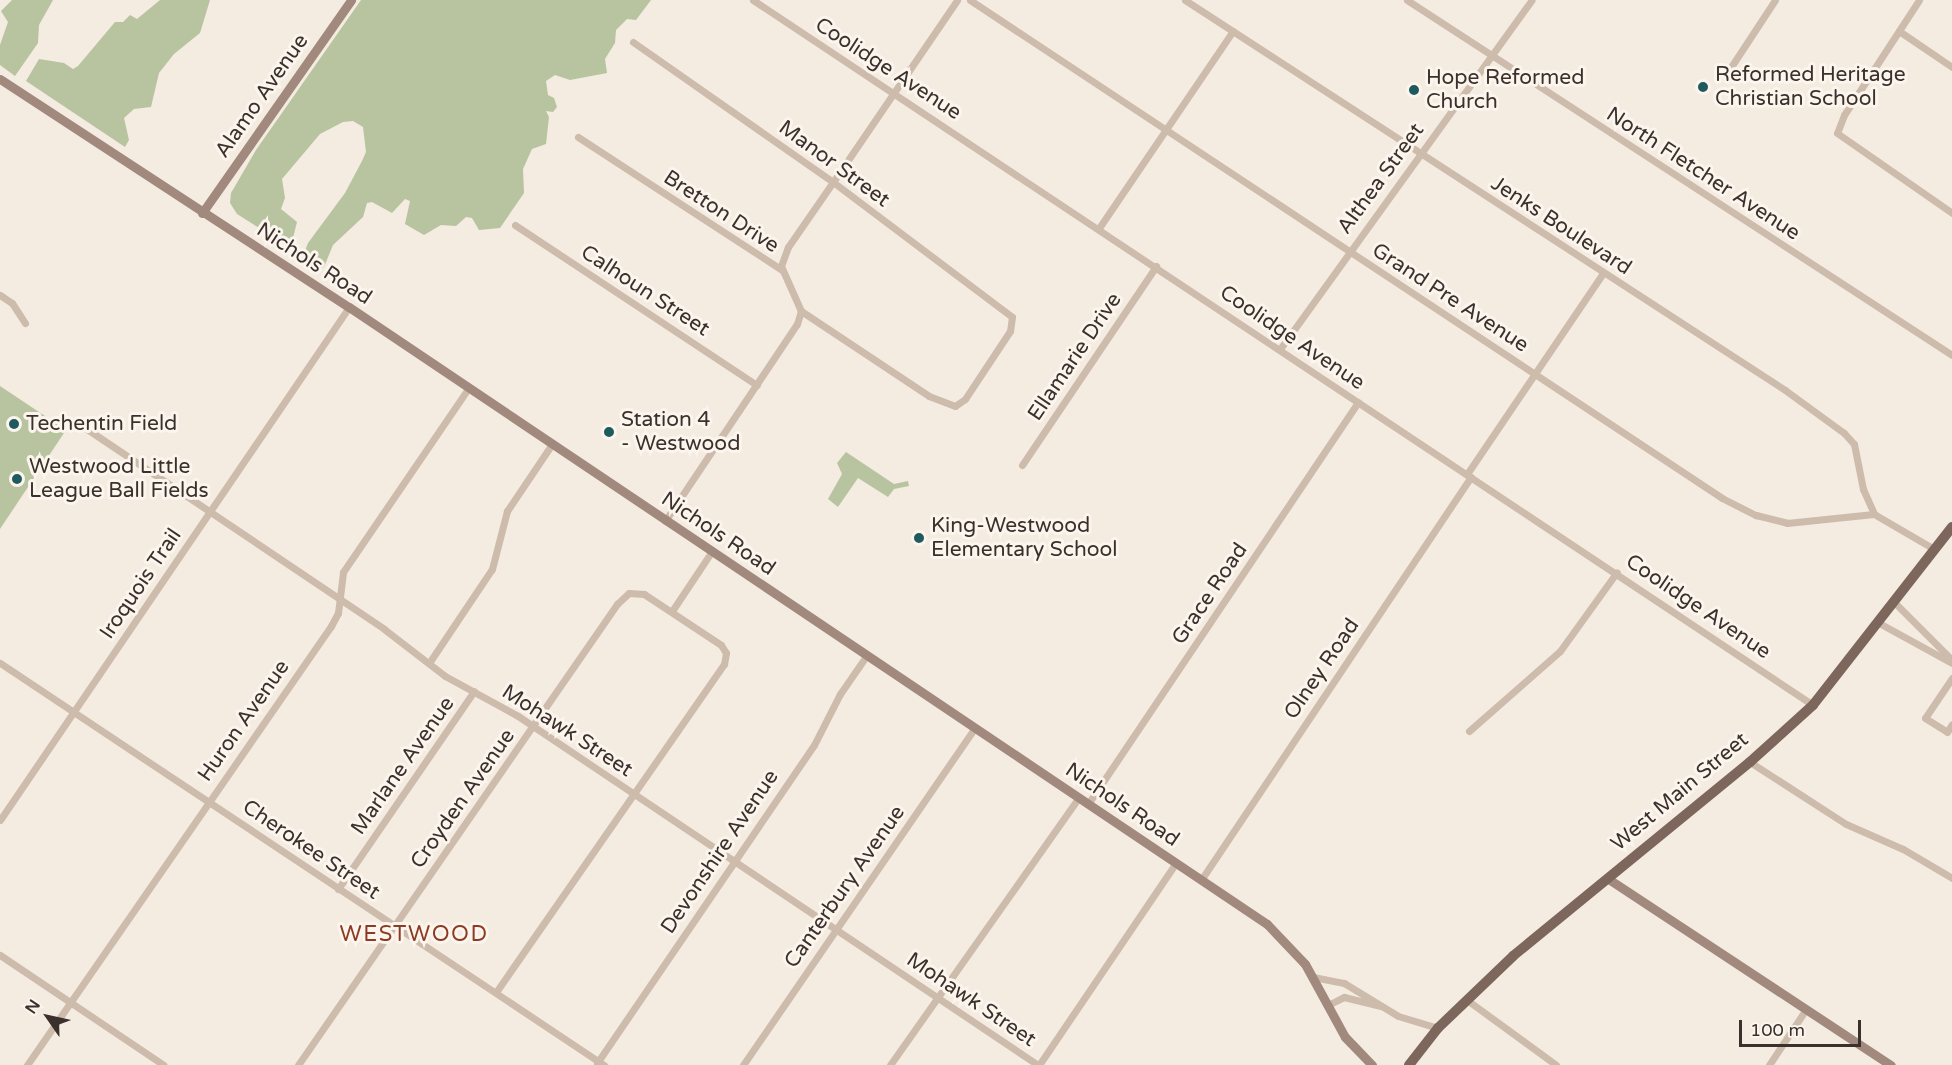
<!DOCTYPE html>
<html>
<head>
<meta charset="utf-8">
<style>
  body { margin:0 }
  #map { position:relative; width:1952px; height:1065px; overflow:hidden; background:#f4ebe1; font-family:"Varela Round",sans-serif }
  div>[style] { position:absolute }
  .green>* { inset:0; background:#b8c4a0 }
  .street>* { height:7px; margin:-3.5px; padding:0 3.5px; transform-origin:3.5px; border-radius:3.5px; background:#cdbbac }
  .secondary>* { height:9px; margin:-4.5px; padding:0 4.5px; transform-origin:4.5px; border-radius:4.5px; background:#a18a7d }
  .primary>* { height:10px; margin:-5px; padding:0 5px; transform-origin:5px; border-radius:5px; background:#7d675c }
  .dots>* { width:16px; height:16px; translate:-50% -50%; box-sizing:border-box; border:3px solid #fbf5ee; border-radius:50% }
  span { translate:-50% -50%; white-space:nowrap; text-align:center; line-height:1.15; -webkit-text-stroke:6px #fbf5ee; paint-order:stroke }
  .street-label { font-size:21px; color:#3b302b }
  .poi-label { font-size:21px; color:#3b302b }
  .left { translate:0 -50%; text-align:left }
  .neighbourhood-label { font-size:22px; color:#8c3b22; letter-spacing:1.5px }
  .north { position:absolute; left:18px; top:987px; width:60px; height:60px; -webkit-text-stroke:4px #fbf5ee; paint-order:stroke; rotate:304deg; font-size:16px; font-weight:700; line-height:24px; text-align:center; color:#3b302b }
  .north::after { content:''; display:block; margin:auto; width:21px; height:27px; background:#3b302b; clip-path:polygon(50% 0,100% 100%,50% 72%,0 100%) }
  .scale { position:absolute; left:1739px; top:1020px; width:122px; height:27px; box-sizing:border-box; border:3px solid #3b302b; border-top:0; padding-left:8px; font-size:18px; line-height:21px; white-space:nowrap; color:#3b302b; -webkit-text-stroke:4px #fbf5ee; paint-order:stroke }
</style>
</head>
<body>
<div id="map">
  <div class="green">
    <div style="clip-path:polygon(12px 0,53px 0,39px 25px,38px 43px,15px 76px,0 65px,0 45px,8px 22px,1px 11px)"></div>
    <div style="clip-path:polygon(160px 0,210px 0,200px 33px,174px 54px,159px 73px,151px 107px,134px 109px,124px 118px,129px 140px,125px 147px,26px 81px,39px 59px,64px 63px,73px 69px,78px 66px,115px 22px,123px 22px,130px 15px,137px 19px)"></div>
    <div style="clip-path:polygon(361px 0,651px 0,636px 20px,627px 19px,616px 30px,615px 43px,605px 59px,607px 73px,570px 80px,555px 75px,546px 81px,548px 95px,554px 98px,557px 107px,553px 112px,546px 111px,549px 117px,546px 144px,532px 149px,523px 169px,524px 193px,500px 228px,479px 230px,472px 218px,466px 217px,456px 226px,441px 225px,424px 235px,405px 224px,410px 201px,405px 199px,392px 213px,372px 202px,367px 203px,363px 217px,333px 245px,324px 267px,317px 270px,309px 268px,302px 259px,308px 243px,345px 193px,362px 161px,366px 152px,363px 127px,353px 121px,343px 122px,320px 134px,282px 179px,285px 198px,281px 209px,297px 222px,292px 242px,286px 245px,237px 214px,230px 203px,231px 193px,256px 150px)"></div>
    <div style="clip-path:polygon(0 386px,66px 430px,0 529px)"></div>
    <div style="clip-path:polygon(846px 452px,894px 484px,908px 481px,909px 486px,894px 489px,888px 497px,858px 478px,838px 507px,828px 499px,842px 474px,837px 463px)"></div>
  </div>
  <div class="street">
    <div style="left:753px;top:0;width:1273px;rotate:33.63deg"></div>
    <div style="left:970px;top:0;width:902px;rotate:33.51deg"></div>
    <div style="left:1722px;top:498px;width:38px;rotate:27deg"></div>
    <div style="left:1756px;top:515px;width:32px;rotate:14deg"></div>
    <div style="left:1787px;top:523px;width:87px;rotate:-5.9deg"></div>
    <div style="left:1874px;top:514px;width:69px;rotate:30.3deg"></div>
    <div style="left:1185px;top:0;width:716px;rotate:33.02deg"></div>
    <div style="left:1785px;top:390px;width:73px;rotate:36.1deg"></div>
    <div style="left:1844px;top:433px;width:15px;rotate:48deg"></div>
    <div style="left:1854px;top:444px;width:46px;rotate:78.7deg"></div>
    <div style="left:1863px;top:489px;width:27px;rotate:66deg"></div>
    <div style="left:1407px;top:0;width:650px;rotate:33.08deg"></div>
    <div style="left:1919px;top:0;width:137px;rotate:123.1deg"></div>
    <div style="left:1844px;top:115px;width:19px;rotate:111deg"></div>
    <div style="left:1837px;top:133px;width:140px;rotate:34.8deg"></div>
    <div style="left:1899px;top:31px;width:64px;rotate:34.2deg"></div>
    <div style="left:633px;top:42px;width:244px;rotate:35deg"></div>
    <div style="left:833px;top:182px;width:224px;rotate:37deg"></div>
    <div style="left:1012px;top:317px;width:14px;rotate:98deg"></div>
    <div style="left:1010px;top:331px;width:82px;rotate:123.5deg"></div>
    <div style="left:965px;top:399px;width:12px;rotate:145deg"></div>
    <div style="left:955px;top:406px;width:28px;rotate:-159deg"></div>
    <div style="left:929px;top:396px;width:154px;rotate:-146.4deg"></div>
    <div style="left:801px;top:311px;width:49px;rotate:-114deg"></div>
    <div style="left:781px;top:266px;width:20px;rotate:-70deg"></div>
    <div style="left:788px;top:247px;width:79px;rotate:-55.3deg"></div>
    <div style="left:833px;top:182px;width:220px;rotate:-55.7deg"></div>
    <div style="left:1731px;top:67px;width:80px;rotate:-56.7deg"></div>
    <div style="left:578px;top:137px;width:244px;rotate:33.1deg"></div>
    <div style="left:515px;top:225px;width:290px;rotate:33.5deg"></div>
    <div style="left:1099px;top:228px;width:238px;rotate:-55.8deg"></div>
    <div style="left:0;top:295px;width:14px;rotate:34deg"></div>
    <div style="left:12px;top:303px;width:24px;rotate:57deg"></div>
    <div style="left:1280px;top:349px;width:430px;rotate:-54.2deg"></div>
    <div style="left:78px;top:423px;width:369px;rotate:33.9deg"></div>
    <div style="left:384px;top:629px;width:77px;rotate:37.6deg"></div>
    <div style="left:445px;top:676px;width:83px;rotate:28.7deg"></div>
    <div style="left:518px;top:716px;width:626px;rotate:33.87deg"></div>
    <div style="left:1022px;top:465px;width:240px;rotate:-56deg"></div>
    <div style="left:1467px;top:474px;width:243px;rotate:-55.9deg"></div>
    <div style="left:665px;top:521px;width:237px;rotate:-56.2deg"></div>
    <div style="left:797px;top:324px;width:14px;rotate:-73deg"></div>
    <div style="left:1895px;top:603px;width:81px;rotate:45deg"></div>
    <div style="left:672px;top:611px;width:72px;rotate:-56.3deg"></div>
    <div style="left:1879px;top:623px;width:83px;rotate:28.7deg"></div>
    <div style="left:0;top:663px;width:726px;rotate:33.65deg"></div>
    <div style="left:429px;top:663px;width:113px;rotate:-56.2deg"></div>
    <div style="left:492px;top:569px;width:60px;rotate:-75.5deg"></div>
    <div style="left:507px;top:511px;width:81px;rotate:-56.1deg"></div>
    <div style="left:1952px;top:678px;width:48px;rotate:124deg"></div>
    <div style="left:1925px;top:718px;width:26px;rotate:32deg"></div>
    <div style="left:1947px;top:732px;width:9px;rotate:-58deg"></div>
    <div style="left:1469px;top:731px;width:121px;rotate:-41.3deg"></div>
    <div style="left:1560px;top:651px;width:97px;rotate:-54.2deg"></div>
    <div style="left:1750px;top:762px;width:114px;rotate:32.9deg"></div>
    <div style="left:1846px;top:824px;width:62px;rotate:23.7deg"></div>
    <div style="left:1903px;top:849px;width:57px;rotate:30.6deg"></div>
    <div style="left:1088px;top:804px;width:484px;rotate:-56.1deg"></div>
    <div style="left:0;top:820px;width:620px;rotate:-55.77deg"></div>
    <div style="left:1201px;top:880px;width:485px;rotate:-56.2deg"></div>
    <div style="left:338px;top:889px;width:240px;rotate:-55.5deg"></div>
    <div style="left:0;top:955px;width:197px;rotate:33.9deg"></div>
    <div style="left:1313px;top:977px;width:32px;rotate:11deg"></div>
    <div style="left:1344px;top:983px;width:63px;rotate:31.4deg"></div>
    <div style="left:1398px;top:1016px;width:42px;rotate:16.7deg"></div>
    <div style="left:1467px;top:1000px;width:110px;rotate:36.1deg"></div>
    <div style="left:1328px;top:1005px;width:18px;rotate:-27deg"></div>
    <div style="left:1344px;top:997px;width:38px;rotate:14deg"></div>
    <div style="left:597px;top:1063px;width:385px;rotate:-55.7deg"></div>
    <div style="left:814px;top:745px;width:57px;rotate:-63deg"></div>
    <div style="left:840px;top:694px;width:47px;rotate:-55.3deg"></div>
    <div style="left:27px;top:1065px;width:534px;rotate:-55.3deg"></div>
    <div style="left:331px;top:626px;width:15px;rotate:-62deg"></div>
    <div style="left:338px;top:613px;width:41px;rotate:-83deg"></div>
    <div style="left:343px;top:572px;width:222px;rotate:-55.7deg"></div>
    <div style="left:298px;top:1065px;width:561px;rotate:-55.32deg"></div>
    <div style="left:617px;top:604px;width:16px;rotate:-43deg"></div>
    <div style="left:629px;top:593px;width:15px;rotate:4deg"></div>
    <div style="left:644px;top:594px;width:92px;rotate:33.5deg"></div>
    <div style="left:721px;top:645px;width:9px;rotate:58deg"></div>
    <div style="left:726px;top:653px;width:11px;rotate:100deg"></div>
    <div style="left:724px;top:664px;width:399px;rotate:124.8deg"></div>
    <div style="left:743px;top:1065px;width:409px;rotate:-55.5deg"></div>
    <div style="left:890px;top:1065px;width:328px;rotate:-54.8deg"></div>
    <div style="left:1039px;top:1065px;width:244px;rotate:-55.9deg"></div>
    <div style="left:1769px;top:1065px;width:67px;rotate:-56.5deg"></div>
  </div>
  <div class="secondary">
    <div style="left:0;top:79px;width:417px;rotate:33.2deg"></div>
    <div style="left:349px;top:307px;width:1106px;rotate:33.91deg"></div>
    <div style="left:1267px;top:924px;width:55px;rotate:46.5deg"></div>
    <div style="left:1305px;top:964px;width:83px;rotate:61.3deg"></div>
    <div style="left:1345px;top:1037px;width:39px;rotate:46deg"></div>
    <div style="left:202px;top:213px;width:260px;rotate:-55deg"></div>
    <div style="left:1607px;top:878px;width:340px;rotate:33.4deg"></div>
  </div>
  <div class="primary">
    <div style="left:1409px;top:1065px;width:47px;rotate:-51.9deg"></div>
    <div style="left:1438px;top:1028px;width:104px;rotate:-43.8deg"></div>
    <div style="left:1513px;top:956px;width:306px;rotate:-39.3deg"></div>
    <div style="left:1750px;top:762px;width:85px;rotate:-42.1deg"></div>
    <div style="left:1813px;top:705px;width:226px;rotate:-52deg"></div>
  </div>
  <div class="dots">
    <div style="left:1703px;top:87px;background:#1f5a5e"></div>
    <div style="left:1414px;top:90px;background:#1f5a5e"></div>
    <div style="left:14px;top:424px;background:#1f5a5e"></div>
    <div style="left:609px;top:432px;background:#1f5a5e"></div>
    <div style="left:17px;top:479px;background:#1f5a5e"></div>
    <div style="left:919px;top:538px;background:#1f5a5e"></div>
  </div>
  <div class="street-label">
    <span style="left:888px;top:69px;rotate:33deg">Coolidge Avenue</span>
    <span style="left:262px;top:96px;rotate:-55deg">Alamo Avenue</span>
    <span style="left:834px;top:164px;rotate:36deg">Manor Street</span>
    <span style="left:1703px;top:174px;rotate:33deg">North Fletcher Avenue</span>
    <span style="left:1381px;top:179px;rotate:-54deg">Althea Street</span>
    <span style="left:721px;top:212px;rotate:33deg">Bretton Drive</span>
    <span style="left:1561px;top:226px;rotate:33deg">Jenks Boulevard</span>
    <span style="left:314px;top:264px;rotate:33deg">Nichols Road</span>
    <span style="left:645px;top:291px;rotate:33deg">Calhoun Street</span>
    <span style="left:1450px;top:298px;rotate:33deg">Grand Pre Avenue</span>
    <span style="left:1292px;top:338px;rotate:34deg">Coolidge Avenue</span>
    <span style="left:1075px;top:357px;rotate:-56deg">Ellamarie Drive</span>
    <span style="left:718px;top:534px;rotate:34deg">Nichols Road</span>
    <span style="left:141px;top:584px;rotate:-56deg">Iroquois Trail</span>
    <span style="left:1210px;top:594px;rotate:-56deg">Grace Road</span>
    <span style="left:1698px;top:607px;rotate:34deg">Coolidge Avenue</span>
    <span style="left:1322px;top:669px;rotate:-56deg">Olney Road</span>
    <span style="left:244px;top:721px;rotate:-55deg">Huron Avenue</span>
    <span style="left:567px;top:731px;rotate:33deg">Mohawk Street</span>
    <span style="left:403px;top:766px;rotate:-55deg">Marlane Avenue</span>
    <span style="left:1680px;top:792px;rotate:-40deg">West Main Street</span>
    <span style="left:463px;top:799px;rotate:-55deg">Croyden Avenue</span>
    <span style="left:1122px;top:805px;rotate:34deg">Nichols Road</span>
    <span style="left:311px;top:850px;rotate:34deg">Cherokee Street</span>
    <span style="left:720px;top:852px;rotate:-56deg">Devonshire Avenue</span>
    <span style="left:845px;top:887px;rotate:-55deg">Canterbury Avenue</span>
    <span style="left:971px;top:1000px;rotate:34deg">Mohawk Street</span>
  </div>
  <div class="poi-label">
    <span class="left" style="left:1715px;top:87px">Reformed Heritage<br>Christian School</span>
    <span class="left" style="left:1426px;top:90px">Hope Reformed<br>Church</span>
    <span class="left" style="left:621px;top:432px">Station 4<br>- Westwood</span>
    <span class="left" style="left:26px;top:424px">Techentin Field</span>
    <span class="left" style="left:29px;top:479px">Westwood Little<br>League Ball Fields</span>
    <span class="left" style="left:931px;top:538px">King-Westwood<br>Elementary School</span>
  </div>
  <div class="neighbourhood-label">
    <span style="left:414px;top:935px">WESTWOOD</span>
  </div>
  <div class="north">N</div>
  <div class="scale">100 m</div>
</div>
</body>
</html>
